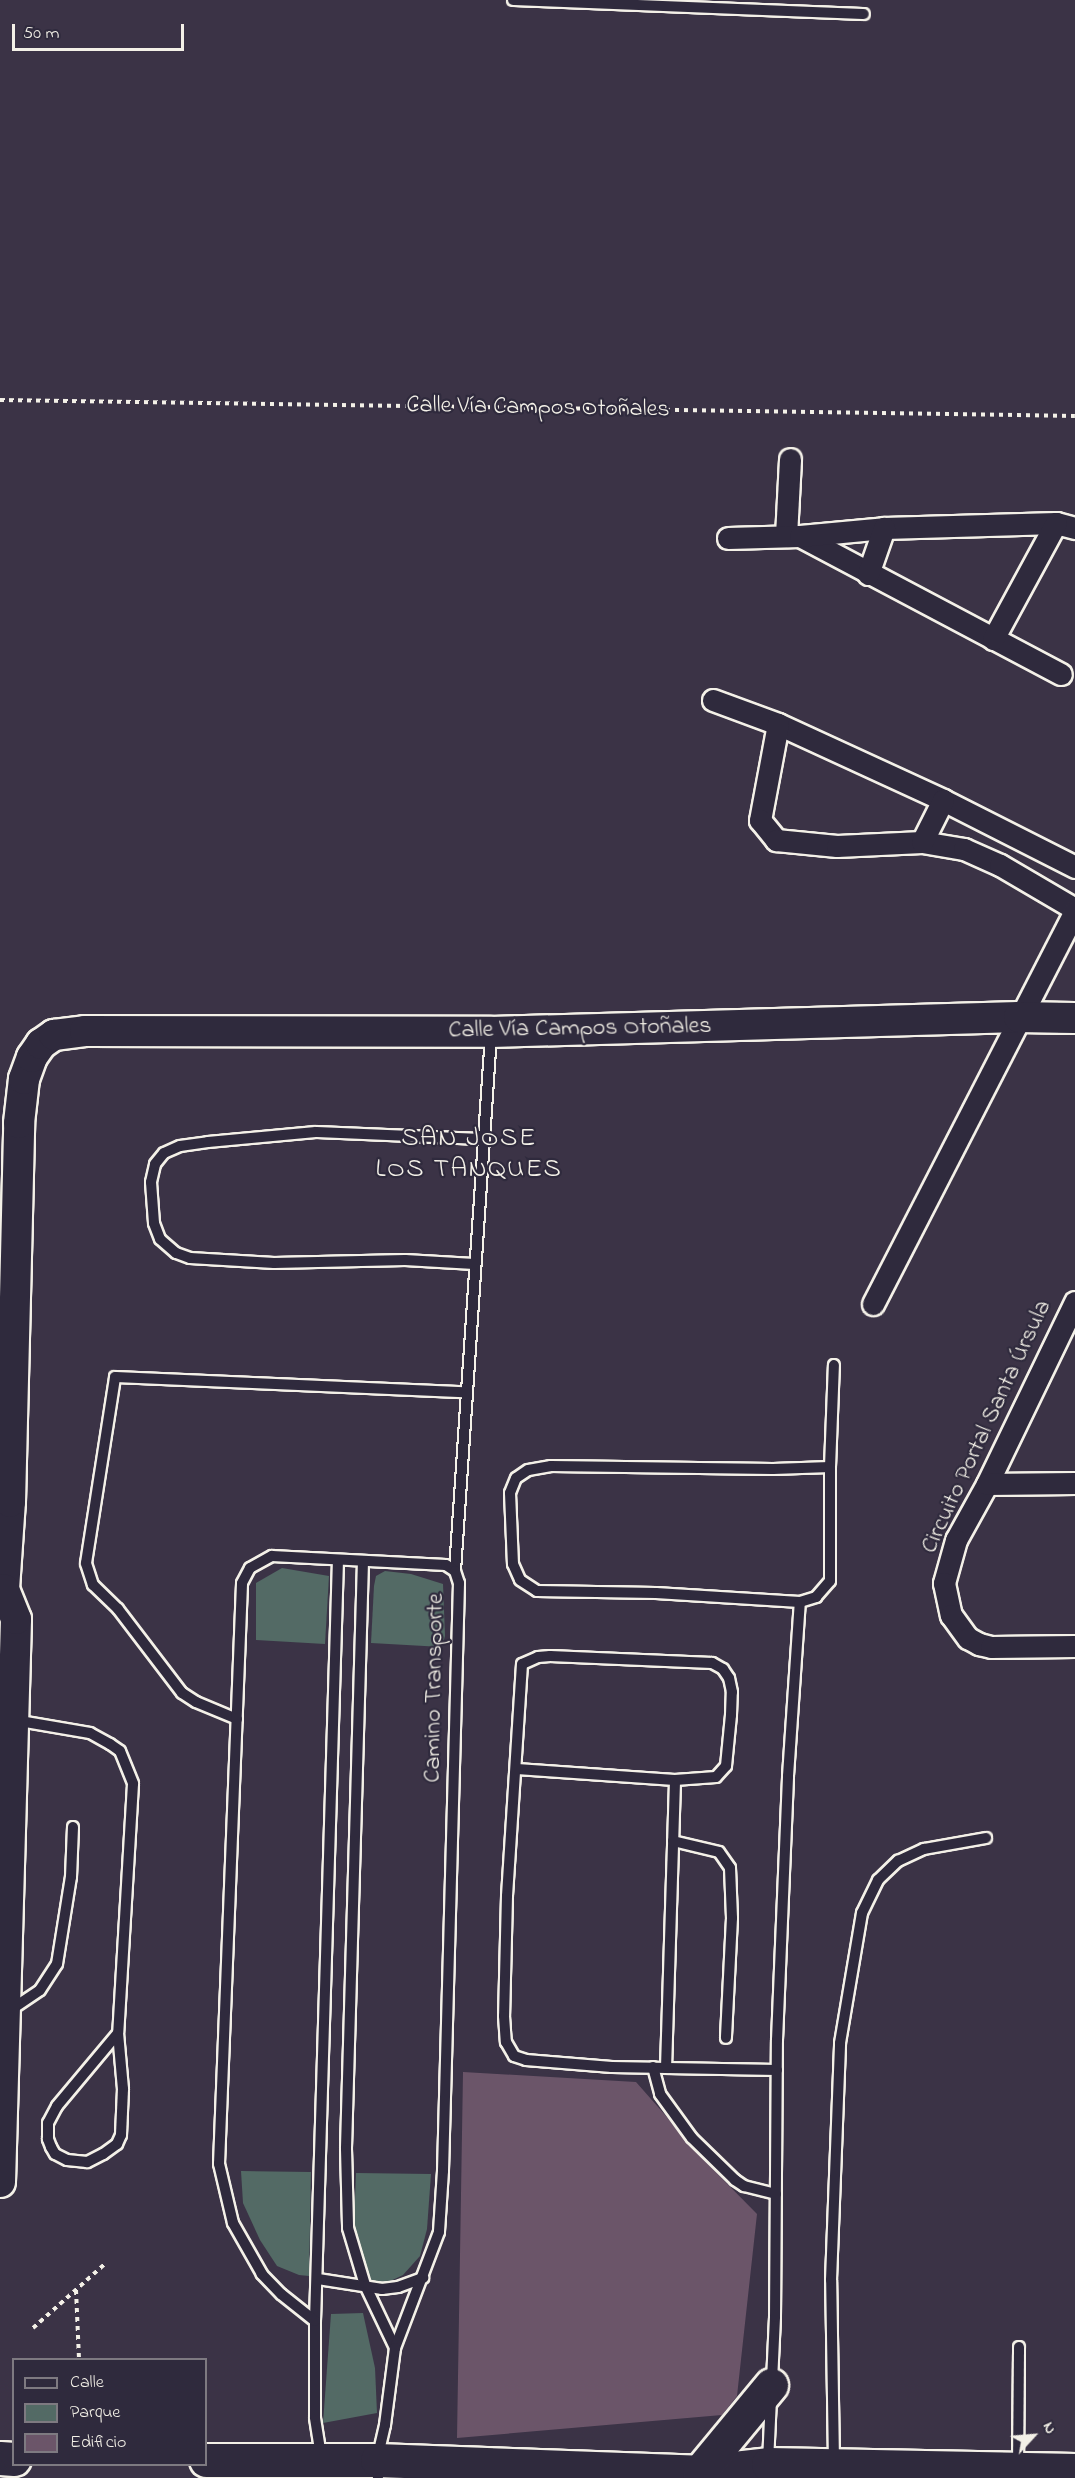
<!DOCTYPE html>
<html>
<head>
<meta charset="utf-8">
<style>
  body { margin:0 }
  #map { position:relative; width:1075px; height:2478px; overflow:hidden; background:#3b3346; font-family:"Indie Flower",sans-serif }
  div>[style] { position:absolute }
  .green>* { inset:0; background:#536a65 }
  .building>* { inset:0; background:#6b5569 }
  .path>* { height:4px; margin-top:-2px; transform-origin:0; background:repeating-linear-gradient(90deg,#f4f1e8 0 4.5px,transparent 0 9px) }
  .roads { filter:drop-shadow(2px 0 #f4f1e8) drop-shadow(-2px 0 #f4f1e8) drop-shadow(0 2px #f4f1e8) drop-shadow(0 -2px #f4f1e8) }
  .lane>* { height:10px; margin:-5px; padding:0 5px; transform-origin:5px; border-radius:5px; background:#2f2a3d }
  .street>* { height:21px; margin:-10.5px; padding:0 10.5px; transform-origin:10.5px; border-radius:10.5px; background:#2f2a3d }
  .secondary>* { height:30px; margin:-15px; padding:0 15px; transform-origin:15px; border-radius:15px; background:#2f2a3d }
  .primary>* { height:33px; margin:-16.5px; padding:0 16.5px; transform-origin:16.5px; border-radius:16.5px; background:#2f2a3d }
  span { translate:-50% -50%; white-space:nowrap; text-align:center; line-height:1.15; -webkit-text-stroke:4.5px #2f2a3d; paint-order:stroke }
  .street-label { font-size:24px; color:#f4f1e8 }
  .quarter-label { font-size:27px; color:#f4f1e8; letter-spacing:1.5px }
  .legend { position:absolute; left:12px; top:2358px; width:195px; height:108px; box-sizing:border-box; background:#2f2a3d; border:2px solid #7e7a81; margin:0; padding:8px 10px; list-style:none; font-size:18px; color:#f4f1e8 }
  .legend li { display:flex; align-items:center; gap:12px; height:30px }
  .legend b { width:30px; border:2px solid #7e7a81 }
  .north { position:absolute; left:1003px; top:2406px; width:60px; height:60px; -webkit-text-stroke:4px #2f2a3d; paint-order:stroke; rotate:64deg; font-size:16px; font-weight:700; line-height:24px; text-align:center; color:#f4f1e8 }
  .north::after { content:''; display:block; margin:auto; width:21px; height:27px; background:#f4f1e8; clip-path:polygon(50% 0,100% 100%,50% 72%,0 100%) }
  .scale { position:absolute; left:12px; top:24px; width:172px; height:27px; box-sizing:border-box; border:3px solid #f4f1e8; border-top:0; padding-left:8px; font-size:18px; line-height:21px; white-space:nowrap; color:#f4f1e8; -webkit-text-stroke:4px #2f2a3d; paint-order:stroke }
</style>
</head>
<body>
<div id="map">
  <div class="green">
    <div style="clip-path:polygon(282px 1568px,329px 1576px,325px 1644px,256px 1640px,256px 1583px)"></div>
    <div style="clip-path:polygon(385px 1571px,411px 1574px,443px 1584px,445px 1636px,442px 1647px,371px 1643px,374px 1586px,376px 1576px)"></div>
    <div style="clip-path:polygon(241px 2171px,311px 2172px,309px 2276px,299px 2275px,277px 2266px,260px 2240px,243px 2203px)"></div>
    <div style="clip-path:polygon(356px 2173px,431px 2174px,427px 2229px,420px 2256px,403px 2275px,382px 2285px,368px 2283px,354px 2227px)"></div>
    <div style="clip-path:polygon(363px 2313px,375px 2368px,377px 2413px,323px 2423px,331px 2314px)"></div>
  </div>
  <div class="building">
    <div style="clip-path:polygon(463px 2072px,636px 2082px,666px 2116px,687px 2143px,757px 2214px,737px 2396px,722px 2415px,457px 2438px)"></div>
  </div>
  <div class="path">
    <div style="left:0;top:400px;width:1075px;rotate:0.85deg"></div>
    <div style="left:76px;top:2290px;width:70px;rotate:87.5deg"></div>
    <div style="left:33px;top:2328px;width:98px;rotate:-41.7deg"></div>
  </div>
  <div class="roads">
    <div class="lane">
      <div style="left:513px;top:0;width:351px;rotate:2.3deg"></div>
      <div style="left:474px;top:1264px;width:69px;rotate:-176.7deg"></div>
      <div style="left:405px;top:1260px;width:131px;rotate:178.7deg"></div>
      <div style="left:274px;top:1263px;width:84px;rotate:-176.6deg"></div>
      <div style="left:190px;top:1258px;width:15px;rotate:-160deg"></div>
      <div style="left:176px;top:1253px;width:21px;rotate:-139deg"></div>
      <div style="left:160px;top:1239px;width:17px;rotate:-111deg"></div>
      <div style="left:154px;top:1223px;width:41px;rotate:-94.2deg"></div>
      <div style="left:151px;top:1182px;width:18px;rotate:-77deg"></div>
      <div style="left:155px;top:1164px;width:14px;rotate:-51deg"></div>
      <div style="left:164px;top:1153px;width:17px;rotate:-24deg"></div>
      <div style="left:180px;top:1146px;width:28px;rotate:-8deg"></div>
      <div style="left:208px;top:1142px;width:108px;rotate:-5.3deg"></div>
      <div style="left:316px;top:1132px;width:166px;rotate:2.4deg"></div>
      <div style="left:830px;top:1467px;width:57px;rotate:178deg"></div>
      <div style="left:773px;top:1469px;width:222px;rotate:-179.2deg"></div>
      <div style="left:551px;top:1466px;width:23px;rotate:170deg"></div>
      <div style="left:528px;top:1470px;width:14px;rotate:146deg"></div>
      <div style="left:516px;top:1478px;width:16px;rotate:112deg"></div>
      <div style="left:510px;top:1493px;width:71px;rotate:87.6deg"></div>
      <div style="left:513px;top:1564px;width:17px;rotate:66deg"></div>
      <div style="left:520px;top:1580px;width:20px;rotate:33deg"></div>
      <div style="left:537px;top:1591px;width:119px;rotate:1deg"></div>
      <div style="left:656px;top:1593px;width:144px;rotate:3.6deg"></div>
      <div style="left:800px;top:1602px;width:17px;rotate:-17deg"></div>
      <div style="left:816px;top:1597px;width:21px;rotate:-49deg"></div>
      <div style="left:830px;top:1581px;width:114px;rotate:-90deg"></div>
      <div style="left:830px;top:1467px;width:102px;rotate:-87.8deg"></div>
      <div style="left:363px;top:1561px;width:588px;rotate:91.66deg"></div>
      <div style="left:346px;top:2149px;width:79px;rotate:88.5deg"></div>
      <div style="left:348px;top:2228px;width:59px;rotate:73.4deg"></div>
      <div style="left:365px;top:2285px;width:70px;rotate:64.5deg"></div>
      <div style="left:455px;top:1571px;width:537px;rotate:-86.16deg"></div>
      <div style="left:237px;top:1719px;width:44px;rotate:-157.5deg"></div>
      <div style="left:196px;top:1702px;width:17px;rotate:-147deg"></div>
      <div style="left:182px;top:1693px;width:106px;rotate:-127.3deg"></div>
      <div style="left:118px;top:1609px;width:35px;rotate:-136deg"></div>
      <div style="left:93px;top:1585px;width:23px;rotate:-108deg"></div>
      <div style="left:86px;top:1563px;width:188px;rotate:-81.1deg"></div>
      <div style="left:115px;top:1377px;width:350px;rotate:2.5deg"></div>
      <div style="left:14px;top:1720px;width:77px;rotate:9.7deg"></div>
      <div style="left:90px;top:1733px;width:23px;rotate:29deg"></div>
      <div style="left:110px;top:1744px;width:12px;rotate:35deg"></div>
      <div style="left:120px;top:1751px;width:35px;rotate:68deg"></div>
      <div style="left:133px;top:1784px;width:249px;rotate:93.4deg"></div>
      <div style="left:118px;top:2033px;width:56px;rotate:84.9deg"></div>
      <div style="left:123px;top:2089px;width:46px;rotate:92.5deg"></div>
      <div style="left:121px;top:2135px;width:10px;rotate:114deg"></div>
      <div style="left:117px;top:2144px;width:17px;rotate:144deg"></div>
      <div style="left:103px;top:2154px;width:18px;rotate:153deg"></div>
      <div style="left:87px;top:2162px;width:20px;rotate:-174deg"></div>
      <div style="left:67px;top:2160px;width:13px;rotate:-153deg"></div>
      <div style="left:55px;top:2154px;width:8px;rotate:-120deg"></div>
      <div style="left:51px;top:2147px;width:9px;rotate:-111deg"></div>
      <div style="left:48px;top:2139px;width:16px;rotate:-90deg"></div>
      <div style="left:48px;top:2123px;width:19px;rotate:-62deg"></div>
      <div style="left:57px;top:2106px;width:95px;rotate:-50.1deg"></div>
      <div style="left:517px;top:1769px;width:158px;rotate:4deg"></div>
      <div style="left:675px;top:1780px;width:41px;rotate:-4.2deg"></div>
      <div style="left:716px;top:1777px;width:15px;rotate:-48deg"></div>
      <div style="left:726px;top:1766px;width:51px;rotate:-84.4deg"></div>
      <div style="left:731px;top:1715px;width:23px;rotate:-88deg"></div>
      <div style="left:732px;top:1692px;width:14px;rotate:-102deg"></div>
      <div style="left:729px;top:1678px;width:11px;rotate:-124deg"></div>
      <div style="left:723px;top:1669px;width:13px;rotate:-151deg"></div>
      <div style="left:712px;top:1663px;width:162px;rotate:-177.5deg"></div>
      <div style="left:550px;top:1656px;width:12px;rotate:175deg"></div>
      <div style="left:538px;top:1657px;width:17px;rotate:156deg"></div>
      <div style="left:522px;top:1664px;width:232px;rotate:93.7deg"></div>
      <div style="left:507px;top:1896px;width:120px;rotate:91.4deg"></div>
      <div style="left:504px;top:2016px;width:26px;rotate:86deg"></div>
      <div style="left:506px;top:2042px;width:16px;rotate:60deg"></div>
      <div style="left:514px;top:2056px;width:13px;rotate:18deg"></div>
      <div style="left:526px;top:2060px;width:86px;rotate:4.7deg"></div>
      <div style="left:612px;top:2067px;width:165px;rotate:1deg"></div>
      <div style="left:673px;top:1841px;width:47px;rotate:13.4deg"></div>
      <div style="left:719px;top:1852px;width:19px;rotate:55deg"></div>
      <div style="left:730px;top:1868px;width:50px;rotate:87.7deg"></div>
      <div style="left:732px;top:1918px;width:120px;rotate:92.9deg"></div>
      <div style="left:9px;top:2011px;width:37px;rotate:-34deg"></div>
      <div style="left:40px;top:1990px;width:31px;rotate:-57deg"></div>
      <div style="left:57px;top:1964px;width:88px;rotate:-80.9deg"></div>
      <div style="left:71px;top:1877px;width:50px;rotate:-87.7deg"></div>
      <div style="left:653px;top:2067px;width:28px;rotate:75deg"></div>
      <div style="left:660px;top:2094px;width:54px;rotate:54deg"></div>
      <div style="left:692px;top:2138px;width:60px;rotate:44.3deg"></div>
      <div style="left:735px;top:2180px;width:11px;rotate:34deg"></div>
      <div style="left:744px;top:2186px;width:33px;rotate:14deg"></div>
      <div style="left:666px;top:2068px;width:288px;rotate:-88.2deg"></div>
      <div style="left:318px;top:2279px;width:65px;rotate:8.9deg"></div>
      <div style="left:382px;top:2289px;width:16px;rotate:-7deg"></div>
      <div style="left:398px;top:2287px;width:27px;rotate:-20deg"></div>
      <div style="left:315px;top:2321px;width:761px;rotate:-88.27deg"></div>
      <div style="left:772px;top:2381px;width:64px;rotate:-87.3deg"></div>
      <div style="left:775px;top:2317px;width:277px;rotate:-89.6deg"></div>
      <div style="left:777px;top:2040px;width:264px;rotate:-87.6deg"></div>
      <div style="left:788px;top:1776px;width:174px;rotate:-86.1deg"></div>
      <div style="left:321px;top:2456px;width:39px;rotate:-99deg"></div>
      <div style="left:315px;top:2417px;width:96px;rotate:-90deg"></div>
      <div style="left:315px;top:2321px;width:43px;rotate:-141.5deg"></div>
      <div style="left:281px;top:2294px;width:28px;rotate:-134deg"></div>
      <div style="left:262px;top:2274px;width:59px;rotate:-119.6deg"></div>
      <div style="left:233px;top:2223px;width:61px;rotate:-103.3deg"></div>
      <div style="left:219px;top:2164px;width:581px;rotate:-87.73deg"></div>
      <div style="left:242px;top:1583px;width:17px;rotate:-62deg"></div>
      <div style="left:250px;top:1568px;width:25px;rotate:-29deg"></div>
      <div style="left:272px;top:1556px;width:174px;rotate:3deg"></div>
      <div style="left:446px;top:1565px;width:11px;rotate:34deg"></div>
      <div style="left:455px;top:1571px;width:13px;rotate:72deg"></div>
      <div style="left:459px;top:1583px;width:588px;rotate:91.56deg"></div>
      <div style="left:443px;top:2171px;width:61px;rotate:93.8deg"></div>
      <div style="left:439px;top:2232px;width:124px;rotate:110.8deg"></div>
      <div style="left:395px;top:2348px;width:78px;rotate:97.4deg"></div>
      <div style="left:385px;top:2425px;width:36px;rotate:103deg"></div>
      <div style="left:377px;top:2460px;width:18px;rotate:87deg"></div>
      <div style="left:768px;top:2462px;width:63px;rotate:-87.3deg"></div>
      <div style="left:834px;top:2462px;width:182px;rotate:-90.9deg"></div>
      <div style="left:831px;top:2280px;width:237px;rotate:-87.8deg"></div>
      <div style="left:840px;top:2043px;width:132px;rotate:-80.4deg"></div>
      <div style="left:862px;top:1913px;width:37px;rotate:-64deg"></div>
      <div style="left:878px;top:1880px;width:28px;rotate:-44deg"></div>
      <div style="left:898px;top:1861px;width:29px;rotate:-25deg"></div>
      <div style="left:924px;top:1849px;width:63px;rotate:-10.1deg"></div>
      <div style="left:1018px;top:2466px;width:119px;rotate:-89.5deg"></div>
    </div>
    <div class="street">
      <div style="left:786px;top:536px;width:77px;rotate:-87deg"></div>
      <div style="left:800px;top:536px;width:295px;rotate:27.9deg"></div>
      <div style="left:728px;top:538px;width:72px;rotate:-1.6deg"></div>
      <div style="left:800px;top:536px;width:84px;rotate:-5.4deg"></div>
      <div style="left:884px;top:528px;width:172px;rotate:-1.7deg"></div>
      <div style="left:1056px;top:523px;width:20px;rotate:15deg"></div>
      <div style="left:868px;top:574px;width:49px;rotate:-70.8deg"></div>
      <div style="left:993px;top:639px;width:132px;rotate:-61.5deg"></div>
      <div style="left:713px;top:700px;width:69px;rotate:20.3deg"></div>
      <div style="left:778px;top:724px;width:182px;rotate:24.7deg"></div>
      <div style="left:943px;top:800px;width:148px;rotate:26.9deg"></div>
      <div style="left:778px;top:724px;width:98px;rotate:100.6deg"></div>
      <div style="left:760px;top:820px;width:26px;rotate:51deg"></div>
      <div style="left:776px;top:840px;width:61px;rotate:5.6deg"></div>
      <div style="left:837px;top:846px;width:85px;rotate:-2.7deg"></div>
      <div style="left:922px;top:842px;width:43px;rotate:9.5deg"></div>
      <div style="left:964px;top:849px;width:39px;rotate:24deg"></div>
      <div style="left:1000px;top:865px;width:87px;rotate:30.4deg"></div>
      <div style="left:922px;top:842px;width:47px;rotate:-63.4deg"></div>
      <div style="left:1075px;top:1302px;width:202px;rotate:115.8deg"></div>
      <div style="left:987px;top:1484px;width:64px;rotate:119deg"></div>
      <div style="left:956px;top:1540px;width:45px;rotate:105.6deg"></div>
      <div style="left:944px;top:1583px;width:33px;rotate:78deg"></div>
      <div style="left:951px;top:1615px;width:29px;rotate:54deg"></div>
      <div style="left:968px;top:1638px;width:13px;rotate:29deg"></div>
      <div style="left:979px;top:1644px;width:12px;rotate:14deg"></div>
      <div style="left:991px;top:1647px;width:84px;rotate:-0.7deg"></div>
      <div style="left:873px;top:1304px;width:442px;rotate:-62.8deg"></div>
      <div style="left:987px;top:1484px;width:88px;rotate:-0.7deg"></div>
    </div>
    <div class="secondary">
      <div style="left:0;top:1598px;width:10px;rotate:-66deg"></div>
      <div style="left:4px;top:1589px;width:87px;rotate:-86.1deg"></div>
      <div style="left:10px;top:1502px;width:379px;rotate:-88.6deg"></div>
      <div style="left:19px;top:1123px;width:44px;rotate:-83.5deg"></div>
      <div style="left:24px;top:1079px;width:23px;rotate:-70deg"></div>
      <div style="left:32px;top:1057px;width:16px;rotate:-55deg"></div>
      <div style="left:41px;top:1044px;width:16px;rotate:-35deg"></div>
      <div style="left:54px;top:1035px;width:31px;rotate:-7deg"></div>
      <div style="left:85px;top:1031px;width:406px;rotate:0.1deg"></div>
      <div style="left:491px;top:1032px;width:528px;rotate:-1.63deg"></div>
      <div style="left:1019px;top:1017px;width:56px;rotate:1deg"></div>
      <div style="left:0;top:2182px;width:563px;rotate:-88.37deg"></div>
      <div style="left:16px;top:1619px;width:32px;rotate:-112deg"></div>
    </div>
    <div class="primary">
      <div style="left:0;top:2458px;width:14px;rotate:4deg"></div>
      <div style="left:206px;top:2460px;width:171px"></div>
      <div style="left:377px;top:2460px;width:322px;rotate:2.1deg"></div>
      <div style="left:699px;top:2472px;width:69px;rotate:-6.6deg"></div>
      <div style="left:768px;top:2464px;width:307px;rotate:1.1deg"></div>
      <div style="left:699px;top:2472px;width:113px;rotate:-50.4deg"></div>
    </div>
  </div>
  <div class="street-label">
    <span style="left:538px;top:408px;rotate:1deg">Calle Vía Campos Otoñales</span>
    <span style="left:580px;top:1029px;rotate:-1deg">Calle Vía Campos Otoñales</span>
    <span style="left:987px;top:1427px;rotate:-65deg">Circuito Portal Santa Úrsula</span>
    <span style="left:435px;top:1688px;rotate:-89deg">Camino Transporte</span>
  </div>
  <div class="quarter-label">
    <span style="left:469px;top:1154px">SAN JOSE<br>LOS TANQUES</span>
  </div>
  <ul class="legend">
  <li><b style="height:8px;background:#2f2a3d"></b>Calle</li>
  <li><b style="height:16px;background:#536a65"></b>Parque</li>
  <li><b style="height:16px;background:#6b5569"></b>Edificio</li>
  </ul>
  <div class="north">N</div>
  <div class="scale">50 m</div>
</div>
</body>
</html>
